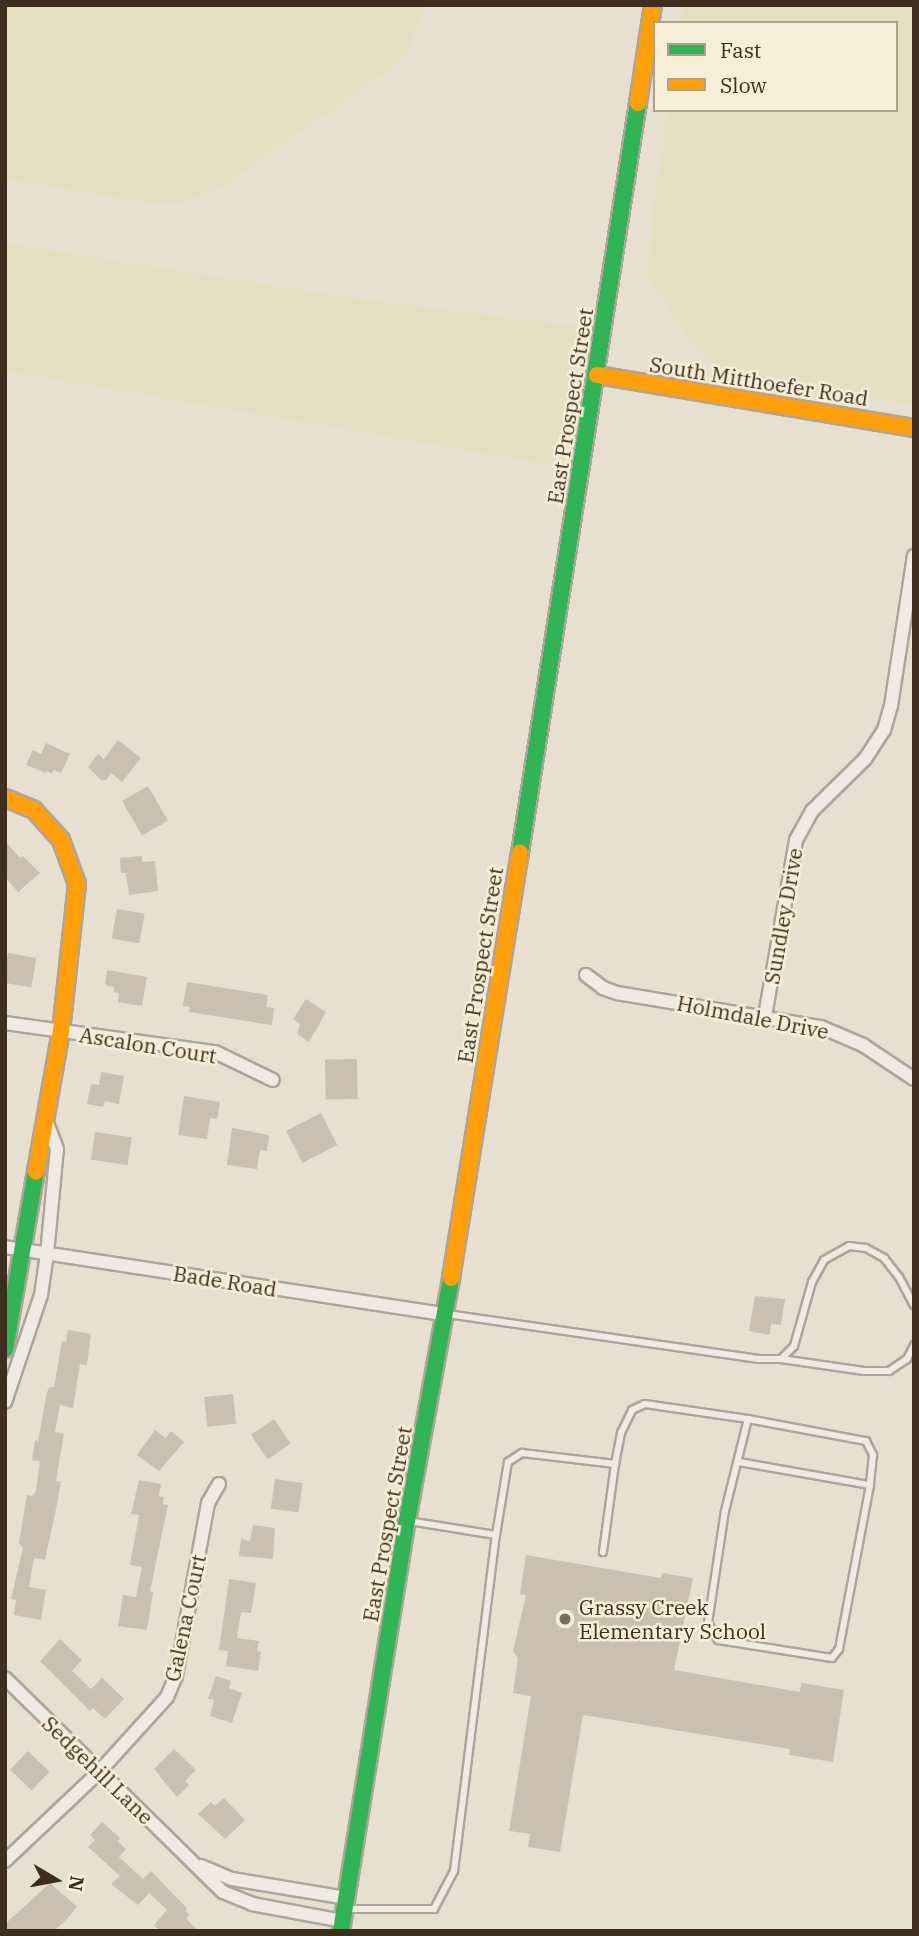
<!DOCTYPE html>
<html>
<head>
<meta charset="utf-8">
<style>
  body { margin:0 }
  #map { position:relative; width:919px; height:1936px; overflow:hidden; background:#e7e0d1; font-family:"IBM Plex Serif",serif }
  div>[style] { position:absolute }
  .farmland>* { inset:0; background:#e6dfc2 }
  .building>* { inset:0; background:#cbbfb2; transform-origin:0 0 }
  .roads { filter:drop-shadow(2px 0 #ada599) drop-shadow(-2px 0 #ada599) drop-shadow(0 2px #ada599) drop-shadow(0 -2px #ada599) }
  .lane>* { height:6px; margin:-3px; padding:0 3px; transform-origin:3px; border-radius:3px; background:#efebe3 }
  .street>* { height:12px; margin:-6px; padding:0 6px; transform-origin:6px; border-radius:6px; background:#efebe3 }
  .fast>* { height:16px; margin:-8px; padding:0 8px; transform-origin:8px; border-radius:8px; background:#30b455 }
  .slow>* { height:16px; margin:-8px; padding:0 8px; transform-origin:8px; border-radius:8px; background:#ff9f0a }
  .dots>* { width:19px; height:19px; translate:-50% -50%; box-sizing:border-box; border:4px solid #f7eed8; border-radius:50% }
  span { translate:-50% -50%; white-space:nowrap; text-align:center; line-height:1.15; -webkit-text-stroke:5px #f7eed8; paint-order:stroke }
  .street-label { font-size:21px; color:#3d2e20 }
  .poi-label { font-size:21px; color:#3d2e20 }
  .left { translate:0 -50%; text-align:left }
  .frame { position:absolute; inset:0; border:7px solid #3d2e20; pointer-events:none }
  .legend { position:absolute; left:653px; top:21px; width:245px; height:91px; box-sizing:border-box; background:#f7eed8; border:2px solid #ada18e; margin:0; padding:9px 12px; list-style:none; font-size:21px; color:#3d2e20 }
  .legend li { display:flex; align-items:center; gap:14px; height:35px }
  .legend b { width:35px; border:2px solid #ada18e }
  .north { position:absolute; left:21px; top:1845px; width:70px; height:70px; -webkit-text-stroke:5px #f7eed8; paint-order:stroke; rotate:100deg; font-size:19px; font-weight:700; line-height:28px; text-align:center; color:#3d2e20 }
  .north::after { content:''; display:block; margin:auto; width:24px; height:32px; background:#3d2e20; clip-path:polygon(50% 0,100% 100%,50% 72%,0 100%) }
</style>
</head>
<body>
<div id="map">
  <div class="farmland">
    <div style="clip-path:polygon(5px 5px,425px 5px,409px 48px,388px 71px,223px 186px,178px 205px,155px 204px,5px 179px)"></div>
    <div style="clip-path:polygon(684px 5px,914px 5px,914px 405px,770px 381px,717px 366px,686px 336px,648px 276px,653px 207px,668px 110px,896px 110px,896px 23px,681px 23px)"></div>
    <div style="clip-path:polygon(5px 243px,359px 299px,583px 327px,564px 467px,5px 371px)"></div>
  </div>
  <div class="building">
    <div style="clip-path:polygon(118px 740px,141px 758px,122px 782px,111px 773px,106px 780px,101px 780px,88px 767px,98px 754px,104px 759px)"></div>
    <div style="clip-path:polygon(46px 743px,70px 754px,61px 773px,54px 770px,52px 774px,47px 771px,46px 773px,26px 765px,33px 750px,41px 754px)"></div>
    <div style="left:148px;top:786px;width:40px;height:30px;rotate:60deg"></div>
    <div style="clip-path:polygon(5px 841px,20px 858px,23px 856px,40px 873px,18px 892px,5px 877px)"></div>
    <div style="clip-path:polygon(142px 856px,142px 862px,155px 861px,158px 891px,129px 895px,126px 873px,121px 873px,120px 858px)"></div>
    <div style="left:117px;top:909px;width:28px;height:30px;rotate:10deg"></div>
    <div style="left:8px;top:953px;width:29px;height:30px;rotate:10deg"></div>
    <div style="clip-path:polygon(107px 970px,147px 977px,142px 1006px,118px 1002px,119px 993px,114px 992px,114px 987px,105px 985px)"></div>
    <div style="clip-path:polygon(187px 982px,268px 995px,266px 1007px,274px 1008px,272px 1025px,189px 1012px,190px 1007px,183px 1006px)"></div>
    <div style="clip-path:polygon(306px 999px,326px 1012px,309px 1042px,297px 1034px,300px 1024px,293px 1019px)"></div>
    <div style="left:357px;top:1059px;width:40px;height:32px;rotate:89deg"></div>
    <div style="clip-path:polygon(101px 1072px,124px 1076px,119px 1104px,105px 1101px,103px 1107px,87px 1104px,91px 1084px,99px 1085px)"></div>
    <div style="clip-path:polygon(184px 1096px,220px 1102px,217px 1119px,210px 1118px,207px 1139px,178px 1135px)"></div>
    <div style="left:321px;top:1113px;width:36px;height:39px;rotate:63deg"></div>
    <div style="clip-path:polygon(232px 1128px,269px 1135px,267px 1151px,260px 1150px,257px 1169px,227px 1165px)"></div>
    <div style="left:95px;top:1132px;width:37px;height:28px;rotate:8deg"></div>
    <div style="clip-path:polygon(755px 1296px,785px 1299px,781px 1325px,771px 1324px,770px 1335px,749px 1331px)"></div>
    <div style="clip-path:polygon(68px 1330px,91px 1334px,87px 1365px,80px 1364px,73px 1408px,60px 1405px,55px 1432px,64px 1434px,56px 1481px,61px 1482px,55px 1514px,45px 1560px,34px 1558px,29px 1587px,46px 1590px,41px 1620px,14px 1615px,16px 1600px,11px 1599px,23px 1548px,19px 1543px,27px 1495px,32px 1496px,36px 1491px,40px 1461px,32px 1460px,35px 1440px,38px 1441px,47px 1392px,50px 1387px,54px 1387px,62px 1341px,66px 1342px)"></div>
    <div style="left:233px;top:1394px;width:30px;height:29px;rotate:84deg"></div>
    <div style="left:274px;top:1419px;width:30px;height:28px;rotate:56deg"></div>
    <div style="clip-path:polygon(155px 1430px,166px 1438px,171px 1431px,184px 1442px,159px 1471px,137px 1455px)"></div>
    <div style="left:275px;top:1479px;width:28px;height:30px;rotate:8deg"></div>
    <div style="clip-path:polygon(139px 1480px,161px 1484px,159px 1496px,164px 1497px,163px 1504px,168px 1505px,150px 1591px,153px 1592px,147px 1630px,118px 1626px,123px 1595px,136px 1597px,142px 1567px,130px 1565px,139px 1515px,131px 1514px)"></div>
    <div style="clip-path:polygon(253px 1525px,275px 1528px,273px 1559px,239px 1556px,241px 1539px,250px 1541px)"></div>
    <div style="clip-path:polygon(526px 1555px,661px 1578px,662px 1573px,693px 1578px,674px 1670px,800px 1692px,801px 1683px,844px 1690px,833px 1762px,789px 1755px,790px 1749px,583px 1715px,560px 1852px,528px 1847px,530px 1834px,509px 1831px,531px 1696px,513px 1693px,518px 1658px,513px 1651px,526px 1595px,520px 1594px)"></div>
    <div style="clip-path:polygon(229px 1579px,256px 1583px,251px 1613px,241px 1612px,237px 1638px,259px 1641px,257px 1651px,261px 1652px,258px 1671px,226px 1666px,228px 1651px,219px 1650px)"></div>
    <div style="clip-path:polygon(60px 1639px,82px 1660px,72px 1671px,91px 1689px,102px 1678px,124px 1699px,105px 1719px,93px 1708px,90px 1711px,40px 1661px)"></div>
    <div style="clip-path:polygon(216px 1676px,231px 1681px,229px 1688px,242px 1693px,232px 1723px,210px 1716px,214px 1700px,208px 1699px)"></div>
    <div style="clip-path:polygon(174px 1749px,196px 1770px,185px 1781px,189px 1785px,177px 1797px,154px 1769px)"></div>
    <div style="left:28px;top:1751px;width:30px;height:26px;rotate:44deg"></div>
    <div style="clip-path:polygon(224px 1798px,245px 1820px,225px 1839px,198px 1814px,211px 1802px,215px 1806px)"></div>
    <div style="clip-path:polygon(102px 1822px,120px 1838px,117px 1841px,126px 1849px,119px 1857px,143px 1879px,151px 1871px,187px 1908px,185px 1911px,190px 1915px,186px 1919px,199px 1931px,160px 1931px,154px 1925px,167px 1910px,149px 1893px,138px 1905px,111px 1884px,120px 1876px,88px 1847px,95px 1840px,90px 1835px)"></div>
    <div style="clip-path:polygon(50px 1883px,77px 1907px,64px 1922px,54px 1931px,5px 1931px,5px 1924px)"></div>
  </div>
  <div class="roads">
    <div class="lane">
      <div style="left:447px;top:1314px;width:315px;rotate:8.2deg"></div>
      <div style="left:759px;top:1359px;width:22px"></div>
      <div style="left:781px;top:1359px;width:18px;rotate:-45deg"></div>
      <div style="left:794px;top:1346px;width:66px;rotate:-74.3deg"></div>
      <div style="left:812px;top:1282px;width:25px;rotate:-61deg"></div>
      <div style="left:824px;top:1260px;width:29px;rotate:-29deg"></div>
      <div style="left:849px;top:1246px;width:17px;rotate:7deg"></div>
      <div style="left:866px;top:1248px;width:21px;rotate:29deg"></div>
      <div style="left:884px;top:1258px;width:24px;rotate:52deg"></div>
      <div style="left:899px;top:1277px;width:32px;rotate:62deg"></div>
      <div style="left:781px;top:1359px;width:84px;rotate:8.2deg"></div>
      <div style="left:864px;top:1371px;width:25px"></div>
      <div style="left:889px;top:1371px;width:22px;rotate:-34deg"></div>
      <div style="left:907px;top:1359px;width:16px;rotate:-63deg"></div>
      <div style="left:739px;top:1462px;width:133px;rotate:10deg"></div>
      <div style="left:615px;top:1464px;width:32px;rotate:-79deg"></div>
      <div style="left:621px;top:1433px;width:25px;rotate:-64deg"></div>
      <div style="left:632px;top:1410px;width:14px;rotate:-25deg"></div>
      <div style="left:645px;top:1404px;width:104px;rotate:8.3deg"></div>
      <div style="left:748px;top:1419px;width:120px;rotate:10.6deg"></div>
      <div style="left:866px;top:1441px;width:16px;rotate:63deg"></div>
      <div style="left:873px;top:1455px;width:30px;rotate:96deg"></div>
      <div style="left:870px;top:1485px;width:167px;rotate:100.7deg"></div>
      <div style="left:839px;top:1649px;width:11px;rotate:128deg"></div>
      <div style="left:832px;top:1658px;width:115px;rotate:-171deg"></div>
      <div style="left:718px;top:1640px;width:20px;rotate:-120deg"></div>
      <div style="left:708px;top:1623px;width:113px;rotate:-81.4deg"></div>
      <div style="left:725px;top:1511px;width:95px;rotate:-76deg"></div>
      <div style="left:496px;top:1535px;width:74px;rotate:-80.7deg"></div>
      <div style="left:508px;top:1462px;width:17px;rotate:-33deg"></div>
      <div style="left:522px;top:1453px;width:94px;rotate:6.7deg"></div>
      <div style="left:615px;top:1464px;width:89px;rotate:97.8deg"></div>
      <div style="left:347px;top:1909px;width:87px"></div>
      <div style="left:434px;top:1909px;width:43px;rotate:-62.2deg"></div>
      <div style="left:454px;top:1871px;width:339px;rotate:-82.9deg"></div>
      <div style="left:496px;top:1535px;width:88px;rotate:-170.9deg"></div>
    </div>
    <div class="street">
      <div style="left:586px;top:975px;width:21px;rotate:37deg"></div>
      <div style="left:603px;top:988px;width:15px;rotate:20deg"></div>
      <div style="left:617px;top:993px;width:207px;rotate:9.5deg"></div>
      <div style="left:821px;top:1027px;width:46px;rotate:23.2deg"></div>
      <div style="left:863px;top:1045px;width:61px;rotate:33.7deg"></div>
      <div style="left:765px;top:1016px;width:179px;rotate:-80deg"></div>
      <div style="left:796px;top:840px;width:33px;rotate:-61deg"></div>
      <div style="left:812px;top:811px;width:74px;rotate:-44.5deg"></div>
      <div style="left:865px;top:759px;width:35px;rotate:-57deg"></div>
      <div style="left:884px;top:730px;width:25px;rotate:-74deg"></div>
      <div style="left:891px;top:706px;width:152px;rotate:-81.3deg"></div>
      <div style="left:5px;top:1023px;width:212px;rotate:7.9deg"></div>
      <div style="left:215px;top:1052px;width:64px;rotate:25.8deg"></div>
      <div style="left:5px;top:1247px;width:445px;rotate:8.7deg"></div>
      <div style="left:5px;top:1402px;width:113px;rotate:-71.4deg"></div>
      <div style="left:41px;top:1295px;width:41px;rotate:-81.7deg"></div>
      <div style="left:47px;top:1254px;width:105px;rotate:-84.6deg"></div>
      <div style="left:57px;top:1149px;width:30px;rotate:-111deg"></div>
      <div style="left:5px;top:1678px;width:305px;rotate:44.5deg"></div>
      <div style="left:223px;top:1892px;width:31px;rotate:22deg"></div>
      <div style="left:252px;top:1904px;width:93px;rotate:10.6deg"></div>
      <div style="left:5px;top:1861px;width:129px;rotate:-43.4deg"></div>
      <div style="left:99px;top:1772px;width:101px;rotate:-47.8deg"></div>
      <div style="left:167px;top:1697px;width:23px;rotate:-67deg"></div>
      <div style="left:176px;top:1676px;width:176px;rotate:-79.5deg"></div>
      <div style="left:208px;top:1503px;width:22px;rotate:-60deg"></div>
      <div style="left:201px;top:1866px;width:34px;rotate:23deg"></div>
      <div style="left:232px;top:1879px;width:117px;rotate:9.4deg"></div>
    </div>
    <div class="fast">
      <div style="left:520px;top:853px;width:759px;rotate:-81.06deg"></div>
      <div style="left:5px;top:1349px;width:180px;rotate:-80.1deg"></div>
      <div style="left:341px;top:1931px;width:415px;rotate:-80.9deg"></div>
      <div style="left:407px;top:1521px;width:247px;rotate:-79.7deg"></div>
    </div>
    <div class="slow">
      <div style="left:638px;top:103px;width:99px;rotate:-81.3deg"></div>
      <div style="left:597px;top:375px;width:321px;rotate:9.5deg"></div>
      <div style="left:5px;top:798px;width:31px;rotate:22deg"></div>
      <div style="left:34px;top:810px;width:40px;rotate:48deg"></div>
      <div style="left:61px;top:840px;width:47px;rotate:70deg"></div>
      <div style="left:77px;top:884px;width:148px;rotate:96.2deg"></div>
      <div style="left:61px;top:1031px;width:143px;rotate:100.1deg"></div>
      <div style="left:451px;top:1278px;width:431px;rotate:-80.8deg"></div>
    </div>
  </div>
  <div class="dots">
    <div style="left:565px;top:1619px;background:#786c5e"></div>
  </div>
  <div class="street-label">
    <span style="left:759px;top:381px;rotate:9deg">South Mitthoefer Road</span>
    <span style="left:570px;top:406px;rotate:-81deg">East Prospect Street</span>
    <span style="left:783px;top:916px;rotate:-80deg">Sundley Drive</span>
    <span style="left:480px;top:965px;rotate:-81deg">East Prospect Street</span>
    <span style="left:753px;top:1017px;rotate:11deg">Holmdale Drive</span>
    <span style="left:148px;top:1045px;rotate:9deg">Ascalon Court</span>
    <span style="left:225px;top:1281px;rotate:9deg">Bade Road</span>
    <span style="left:387px;top:1524px;rotate:-80deg">East Prospect Street</span>
    <span style="left:185px;top:1618px;rotate:-78deg">Galena Court</span>
    <span style="left:98px;top:1770px;rotate:44deg">Sedgehill Lane</span>
  </div>
  <div class="poi-label">
    <span class="left" style="left:579px;top:1619px">Grassy Creek<br>Elementary School</span>
  </div>
  <div class="frame"></div>
  <ul class="legend">
  <li><b style="height:9px;background:#30b455"></b>Fast</li>
  <li><b style="height:9px;background:#ff9f0a"></b>Slow</li>
  </ul>
  <div class="north">N</div>
</div>
</body>
</html>
